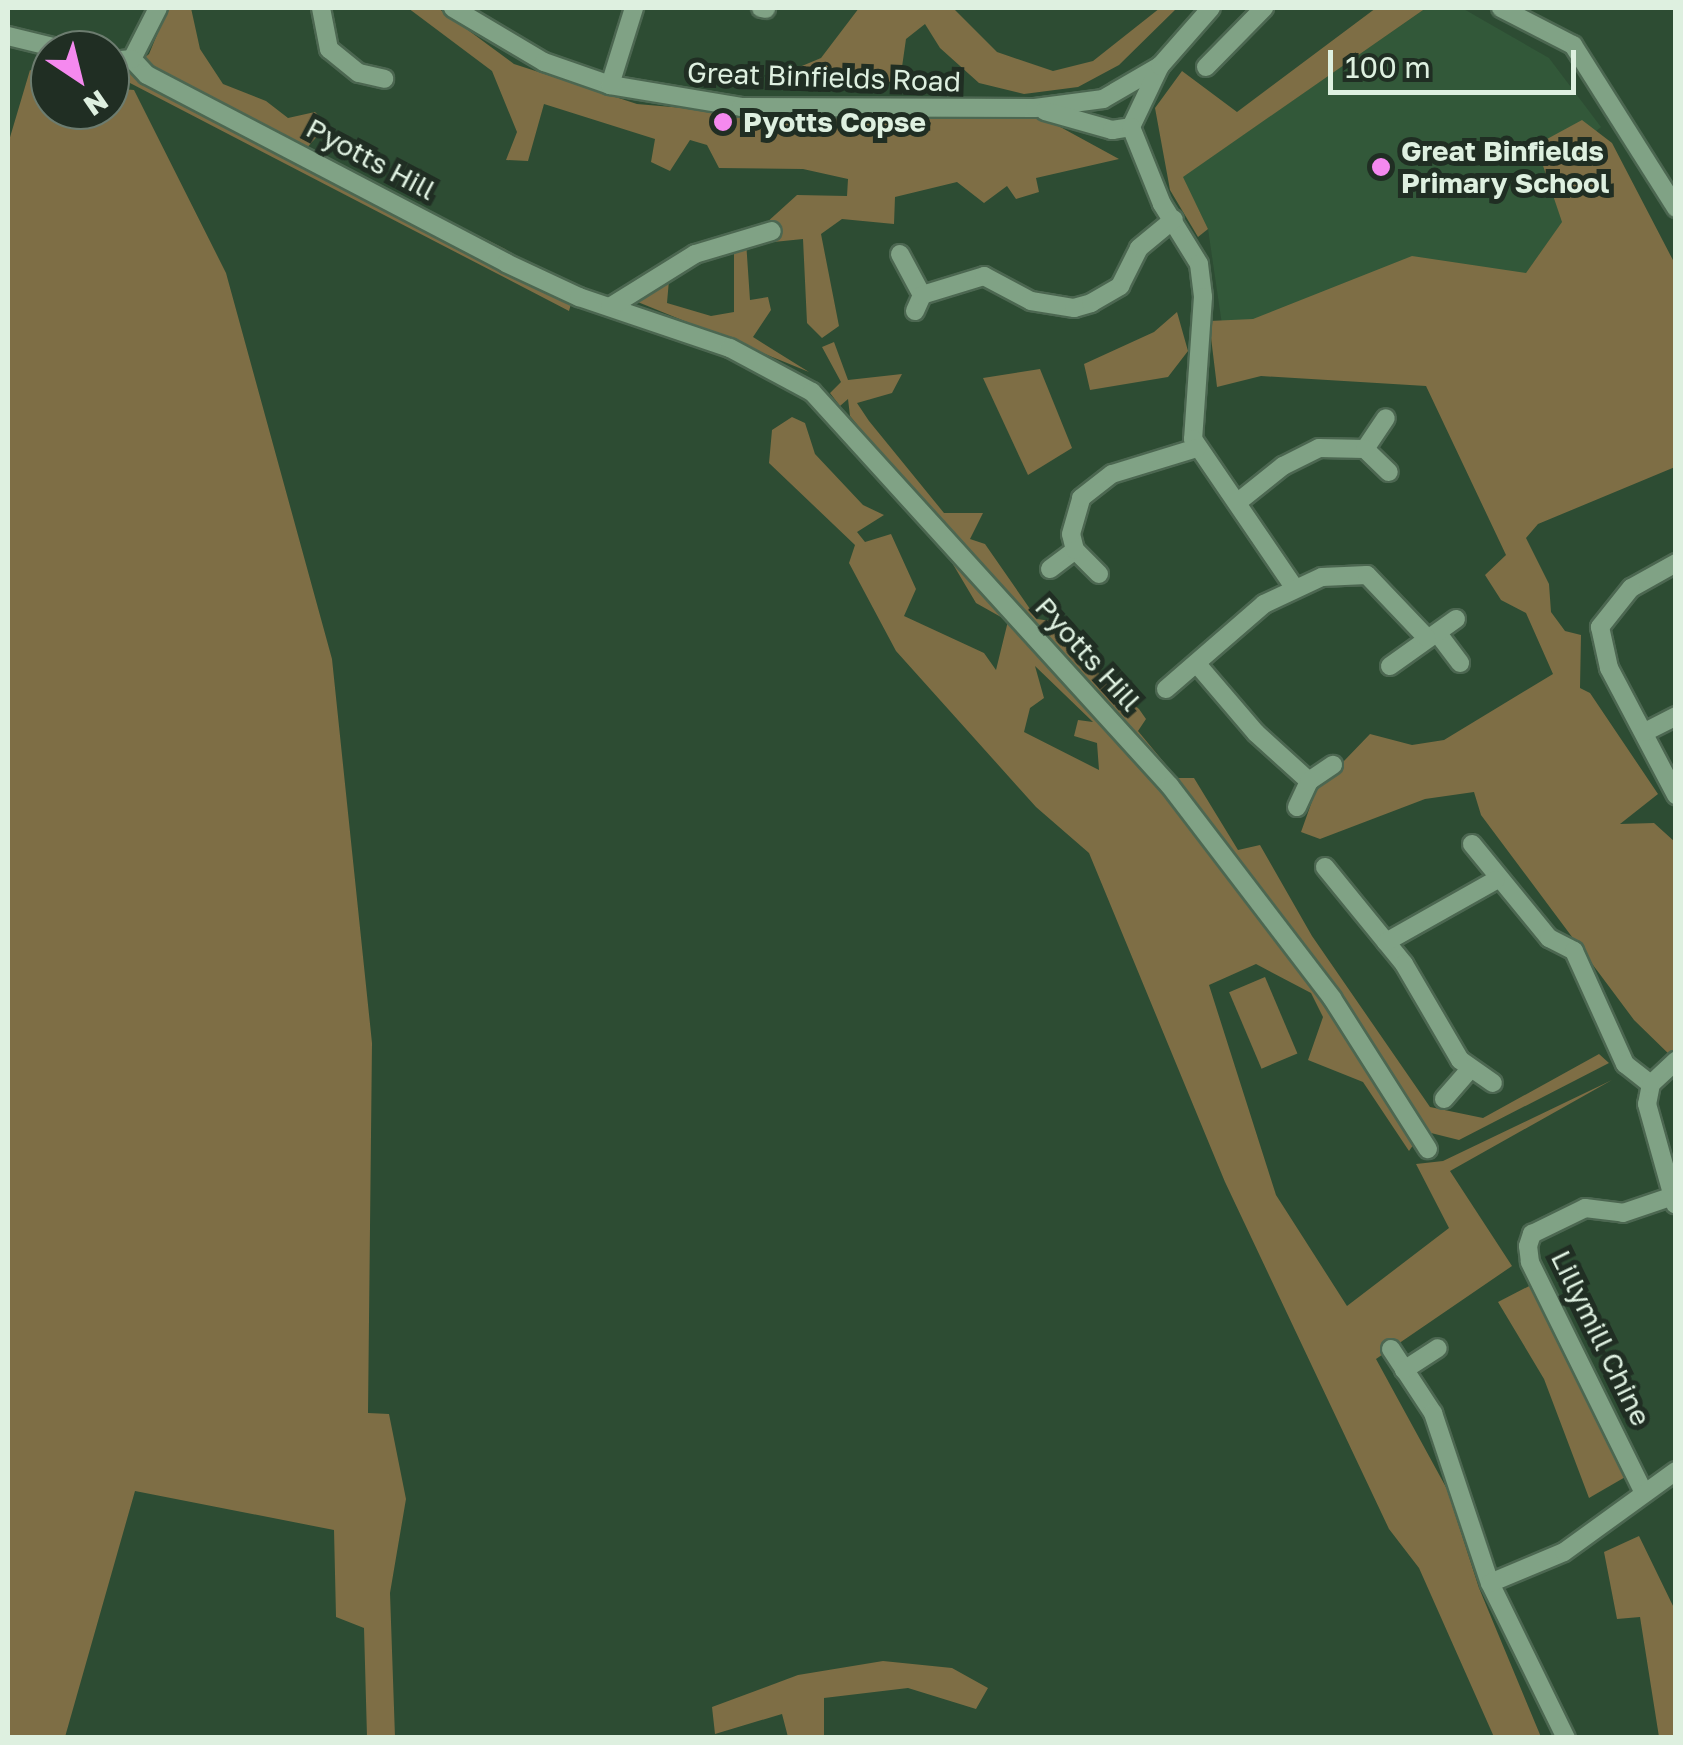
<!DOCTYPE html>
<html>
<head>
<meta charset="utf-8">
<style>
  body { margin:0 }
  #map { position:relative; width:1683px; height:1745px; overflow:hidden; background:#2d4c33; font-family:"Golos Text",sans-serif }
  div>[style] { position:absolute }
  .built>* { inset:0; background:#325839 }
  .green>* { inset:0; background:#7e6e45; transform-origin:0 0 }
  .roads { filter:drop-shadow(2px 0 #4c6751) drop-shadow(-2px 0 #4c6751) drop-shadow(0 2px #4c6751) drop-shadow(0 -2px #4c6751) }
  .minor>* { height:18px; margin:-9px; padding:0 9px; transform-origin:9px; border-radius:9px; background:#80a285 }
  .dots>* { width:28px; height:28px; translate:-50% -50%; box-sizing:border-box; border:5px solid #202e23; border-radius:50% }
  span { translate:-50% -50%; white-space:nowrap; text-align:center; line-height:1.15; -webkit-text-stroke:10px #202e23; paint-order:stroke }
  .street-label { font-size:28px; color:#def0e0 }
  .poi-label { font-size:28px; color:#def0e0; font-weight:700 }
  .left { translate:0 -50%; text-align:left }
  .frame { position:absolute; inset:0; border:10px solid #def0e0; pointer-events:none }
  .north { position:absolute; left:30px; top:30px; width:100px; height:100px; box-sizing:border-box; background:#202e23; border:2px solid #6c7c6f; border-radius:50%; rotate:145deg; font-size:28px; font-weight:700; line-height:40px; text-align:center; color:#def0e0 }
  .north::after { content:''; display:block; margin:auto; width:35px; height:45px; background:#f589ef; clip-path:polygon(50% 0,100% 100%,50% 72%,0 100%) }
  .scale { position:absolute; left:1328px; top:50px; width:248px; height:45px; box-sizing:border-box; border:5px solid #def0e0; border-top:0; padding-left:12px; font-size:30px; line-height:35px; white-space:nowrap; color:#def0e0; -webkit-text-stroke:8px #202e23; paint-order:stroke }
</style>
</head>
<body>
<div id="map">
  <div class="built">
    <div style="clip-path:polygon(1426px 8px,1462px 8px,1549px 58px,1601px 127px,1565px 157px,1563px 222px,1526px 273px,1225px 345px,1208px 229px,1182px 177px)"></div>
  </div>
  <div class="green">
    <div style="clip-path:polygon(168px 8px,191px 8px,200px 49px,223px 84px,266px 101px,288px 118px,315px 112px,327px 125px,306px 149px,505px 249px,573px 297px,569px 311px,130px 83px,110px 78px,110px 64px,139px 62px,149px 54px)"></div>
    <div style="clip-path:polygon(408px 8px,438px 8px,514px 64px,637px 104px,800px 118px,1042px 117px,1119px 159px,1036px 178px,1039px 192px,1016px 199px,1007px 186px,984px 203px,957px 182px,895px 197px,894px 224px,842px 219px,821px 234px,839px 326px,822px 338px,807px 323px,803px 239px,764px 243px,765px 224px,797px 195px,847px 196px,848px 179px,803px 169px,719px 168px,707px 145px,690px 140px,670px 171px,651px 162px,655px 139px,544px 104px,528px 161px,506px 160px,517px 132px,492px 71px)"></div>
    <div style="clip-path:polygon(859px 8px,953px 8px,997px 52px,1053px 71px,1093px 61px,1160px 8px,1177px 8px,1119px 65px,1078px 87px,1024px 94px,979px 83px,940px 48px,925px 24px,906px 39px,900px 81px,816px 87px,766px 81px,821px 58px)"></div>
    <div style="clip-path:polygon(1376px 8px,1426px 8px,1183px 177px,1208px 229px,1198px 237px,1170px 190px,1155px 108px,1182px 71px,1237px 112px)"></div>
    <div style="clip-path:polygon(30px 70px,50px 80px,50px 110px,110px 110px,110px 88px,134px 90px,226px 273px,332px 659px,372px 1043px,368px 1413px,389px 1414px,406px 1499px,390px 1593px,395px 1737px,367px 1737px,364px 1628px,336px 1617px,334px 1530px,135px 1491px,65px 1737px,8px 1737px,8px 144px)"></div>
    <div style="clip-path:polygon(1582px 120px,1612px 143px,1675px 264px,1675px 467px,1538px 524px,1526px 538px,1549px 584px,1551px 612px,1565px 631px,1581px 635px,1580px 688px,1590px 693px,1658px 794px,1620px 824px,1654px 823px,1675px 842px,1675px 1060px,1634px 1020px,1481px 815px,1474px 792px,1425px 799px,1320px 839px,1301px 832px,1316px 790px,1370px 734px,1412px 745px,1444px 740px,1553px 674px,1526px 613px,1501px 600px,1485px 575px,1506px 555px,1426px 386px,1261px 376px,1217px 387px,1209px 321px,1253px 319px,1412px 256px,1526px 273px,1562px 222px,1536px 145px)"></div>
    <div style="clip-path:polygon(746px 241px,750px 300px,768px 297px,771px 310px,753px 337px,809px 372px,628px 298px,669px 280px,667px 303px,711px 316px,734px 312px,734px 244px)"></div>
    <div style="clip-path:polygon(1177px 312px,1188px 351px,1168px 377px,1090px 390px,1084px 364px,1154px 332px)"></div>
    <div style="clip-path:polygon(evenodd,834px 342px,848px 380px,902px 374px,892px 393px,857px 403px,869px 421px,944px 513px,983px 513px,970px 539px,985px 544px,1037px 619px,1058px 622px,1105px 681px,1139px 709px,1146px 719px,1138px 731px,1177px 778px,1194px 778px,1238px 850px,1260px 845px,1312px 936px,1430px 1107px,1483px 1118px,1599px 1054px,1609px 1063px,1459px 1140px,1423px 1131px,1409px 1151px,1363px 1082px,1308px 1060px,1323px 1017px,1311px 993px,1256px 964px,1209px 985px,1276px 1195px,1347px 1306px,1449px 1228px,1416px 1164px,1443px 1161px,1612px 1080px,1450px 1171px,1512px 1266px,1376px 1359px,1447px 1489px,1479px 1588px,1541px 1737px,1494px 1737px,1419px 1568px,1389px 1529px,1225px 1182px,1089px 853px,1036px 807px,896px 651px,849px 563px,855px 545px,769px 463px,772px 430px,792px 417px,805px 423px,815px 454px,863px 505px,884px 515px,857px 532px,865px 542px,891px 534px,916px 589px,904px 616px,984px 653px,996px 670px,1008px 621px,976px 603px,904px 482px,850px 416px,848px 399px,840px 406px,830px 393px,841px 382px,822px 347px,834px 342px,1035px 666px,1093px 722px,1078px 720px,1074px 736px,1097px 743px,1099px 770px,1024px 732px,1030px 708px,1044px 698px,1035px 666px)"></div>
    <div style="clip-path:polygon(1040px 369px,1072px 448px,1028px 475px,983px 378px)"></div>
    <div style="left:1265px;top:977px;width:83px;height:39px;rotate:67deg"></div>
    <div style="clip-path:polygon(1535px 1283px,1627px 1476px,1589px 1498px,1544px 1379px,1498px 1302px)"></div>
    <div style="clip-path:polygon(1639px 1536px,1675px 1610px,1675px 1737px,1659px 1737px,1640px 1617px,1617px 1619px,1604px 1552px)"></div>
    <div style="clip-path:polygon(883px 1661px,952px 1668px,988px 1688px,976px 1709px,908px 1688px,824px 1698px,824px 1737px,788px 1737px,782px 1714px,715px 1734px,712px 1707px,798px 1675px)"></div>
  </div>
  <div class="roads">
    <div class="minor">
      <div style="left:321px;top:8px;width:42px;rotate:79deg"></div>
      <div style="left:329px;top:49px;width:38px;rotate:39deg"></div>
      <div style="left:359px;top:73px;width:26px;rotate:13deg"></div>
      <div style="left:453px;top:8px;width:106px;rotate:30.7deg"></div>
      <div style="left:544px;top:62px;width:70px;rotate:19.2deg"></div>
      <div style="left:610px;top:85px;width:133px;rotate:9.5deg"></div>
      <div style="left:741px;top:107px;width:294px;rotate:0.2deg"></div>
      <div style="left:1035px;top:108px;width:69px;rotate:-7.5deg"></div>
      <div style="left:1103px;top:99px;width:66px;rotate:-30.1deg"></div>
      <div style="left:761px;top:8px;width:5px;rotate:11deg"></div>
      <div style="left:1501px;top:8px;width:81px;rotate:27.2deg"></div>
      <div style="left:1573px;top:45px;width:193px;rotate:57.7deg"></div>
      <div style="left:8px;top:36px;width:59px;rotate:13.8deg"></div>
      <div style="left:132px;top:59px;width:22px;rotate:47deg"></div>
      <div style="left:147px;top:75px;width:405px;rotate:27.6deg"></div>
      <div style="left:506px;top:263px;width:81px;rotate:25deg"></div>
      <div style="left:579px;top:297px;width:159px;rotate:18.7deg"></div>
      <div style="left:730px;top:348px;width:93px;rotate:28.2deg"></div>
      <div style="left:812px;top:392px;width:532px;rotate:47.74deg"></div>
      <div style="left:1170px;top:786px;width:267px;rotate:52.6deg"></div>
      <div style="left:1332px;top:998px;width:179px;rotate:57.6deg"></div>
      <div style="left:132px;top:59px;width:57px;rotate:-63deg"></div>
      <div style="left:110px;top:61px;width:22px;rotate:-5deg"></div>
      <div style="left:1206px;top:67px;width:83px;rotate:-45.5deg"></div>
      <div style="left:610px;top:85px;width:81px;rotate:-72.7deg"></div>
      <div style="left:1045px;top:111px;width:70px;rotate:15.8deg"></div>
      <div style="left:1112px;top:130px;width:19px;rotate:-9deg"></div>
      <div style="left:1131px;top:127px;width:68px;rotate:-64.6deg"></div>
      <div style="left:1160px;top:66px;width:77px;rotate:-48.7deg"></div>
      <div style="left:1131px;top:127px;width:83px;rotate:68.1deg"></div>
      <div style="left:1162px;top:204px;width:70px;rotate:58.3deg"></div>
      <div style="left:1199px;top:264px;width:33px;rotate:83deg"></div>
      <div style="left:1203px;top:297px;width:142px;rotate:94deg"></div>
      <div style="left:1193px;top:439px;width:179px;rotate:55.7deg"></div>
      <div style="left:900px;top:254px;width:47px;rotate:61.8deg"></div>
      <div style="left:610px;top:307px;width:100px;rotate:-31.9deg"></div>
      <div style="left:695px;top:254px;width:80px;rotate:-16.6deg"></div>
      <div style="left:915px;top:311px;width:17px;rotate:-66deg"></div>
      <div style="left:922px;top:295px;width:65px;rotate:-17deg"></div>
      <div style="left:984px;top:276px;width:53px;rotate:28deg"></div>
      <div style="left:1031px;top:301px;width:44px;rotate:9.2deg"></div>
      <div style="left:1074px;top:308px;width:18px;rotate:-16deg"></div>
      <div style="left:1091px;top:303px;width:34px;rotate:-30deg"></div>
      <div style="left:1120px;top:286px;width:42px;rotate:-63.4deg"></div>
      <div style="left:1139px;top:248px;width:45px;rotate:-39.6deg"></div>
      <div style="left:1365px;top:449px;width:37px;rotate:-56deg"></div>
      <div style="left:1238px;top:502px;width:58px;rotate:-38.7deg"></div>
      <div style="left:1283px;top:466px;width:40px;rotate:-26.6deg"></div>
      <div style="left:1319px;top:448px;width:46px;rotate:1.2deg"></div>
      <div style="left:1365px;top:449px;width:33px;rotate:44deg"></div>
      <div style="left:1676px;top:563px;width:51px;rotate:150.9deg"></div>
      <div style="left:1631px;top:588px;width:50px;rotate:128.5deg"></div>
      <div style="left:1600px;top:627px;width:42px;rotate:77.6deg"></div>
      <div style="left:1609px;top:668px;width:144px;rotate:62.2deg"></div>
      <div style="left:1050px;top:569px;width:31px;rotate:-37deg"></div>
      <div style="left:1099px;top:574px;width:34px;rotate:-135deg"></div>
      <div style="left:1075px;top:550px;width:16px;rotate:-104deg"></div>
      <div style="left:1071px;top:534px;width:37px;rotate:-74deg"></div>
      <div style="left:1081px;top:498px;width:39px;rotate:-38deg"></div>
      <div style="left:1112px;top:474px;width:89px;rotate:-17deg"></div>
      <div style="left:1439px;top:635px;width:35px;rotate:53deg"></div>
      <div style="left:1197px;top:664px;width:91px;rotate:49.5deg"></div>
      <div style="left:1256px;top:733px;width:72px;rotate:42.2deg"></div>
      <div style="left:1390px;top:666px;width:81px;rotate:-35.5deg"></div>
      <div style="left:1166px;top:689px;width:130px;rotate:-40.9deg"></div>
      <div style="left:1264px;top:604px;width:64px;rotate:-25deg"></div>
      <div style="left:1322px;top:577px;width:45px;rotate:-2.5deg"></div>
      <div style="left:1367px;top:575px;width:86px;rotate:46.4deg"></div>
      <div style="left:1645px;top:732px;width:35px;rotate:-27deg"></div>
      <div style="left:1297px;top:807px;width:29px;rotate:-65deg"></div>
      <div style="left:1309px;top:781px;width:29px;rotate:-34deg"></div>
      <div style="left:1472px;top:844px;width:122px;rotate:50.7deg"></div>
      <div style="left:1549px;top:938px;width:28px;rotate:27deg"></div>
      <div style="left:1574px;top:951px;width:124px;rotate:65.7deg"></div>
      <div style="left:1625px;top:1064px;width:33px;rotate:38deg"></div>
      <div style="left:1325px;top:867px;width:125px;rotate:50.8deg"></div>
      <div style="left:1404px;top:964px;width:111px;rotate:59.7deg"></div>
      <div style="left:1460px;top:1060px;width:40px;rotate:34.9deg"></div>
      <div style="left:1386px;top:942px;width:126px;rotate:-29.4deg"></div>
      <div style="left:1651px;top:1084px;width:20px;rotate:101deg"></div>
      <div style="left:1647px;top:1104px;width:104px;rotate:74.4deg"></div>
      <div style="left:1651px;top:1084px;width:34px;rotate:-43deg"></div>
      <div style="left:1444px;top:1099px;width:40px;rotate:-49deg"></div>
      <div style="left:1391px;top:1349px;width:77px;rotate:56.7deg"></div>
      <div style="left:1433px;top:1413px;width:179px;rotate:71.5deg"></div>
      <div style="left:1490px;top:1583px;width:173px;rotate:63.9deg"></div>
      <div style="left:1404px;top:1370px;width:40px;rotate:-32.9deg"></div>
      <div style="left:1644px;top:1493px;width:258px;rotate:-116.3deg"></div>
      <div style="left:1530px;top:1262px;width:16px;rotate:-97deg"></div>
      <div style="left:1528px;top:1246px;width:13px;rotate:-72deg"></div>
      <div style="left:1532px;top:1234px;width:59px;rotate:-26.1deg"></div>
      <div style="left:1585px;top:1208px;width:38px;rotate:7deg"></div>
      <div style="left:1623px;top:1213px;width:53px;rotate:-18.8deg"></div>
      <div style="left:1490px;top:1583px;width:80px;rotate:-22.7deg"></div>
      <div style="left:1564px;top:1552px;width:138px;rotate:-35.9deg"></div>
    </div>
  </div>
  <div class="dots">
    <div style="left:723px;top:122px;background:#f589ef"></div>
    <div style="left:1381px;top:167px;background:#f589ef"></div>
  </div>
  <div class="street-label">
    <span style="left:824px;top:77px;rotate:2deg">Great Binfields Road</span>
    <span style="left:371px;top:159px;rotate:28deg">Pyotts Hill</span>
    <span style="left:1088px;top:654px;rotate:48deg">Pyotts Hill</span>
    <span style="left:1601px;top:1338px;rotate:64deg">Lillymill Chine</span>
  </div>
  <div class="poi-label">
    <span class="left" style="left:743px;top:122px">Pyotts Copse</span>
    <span class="left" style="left:1401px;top:167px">Great Binfields<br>Primary School</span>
  </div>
  <div class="frame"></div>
  <div class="north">N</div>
  <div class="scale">100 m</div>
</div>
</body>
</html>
